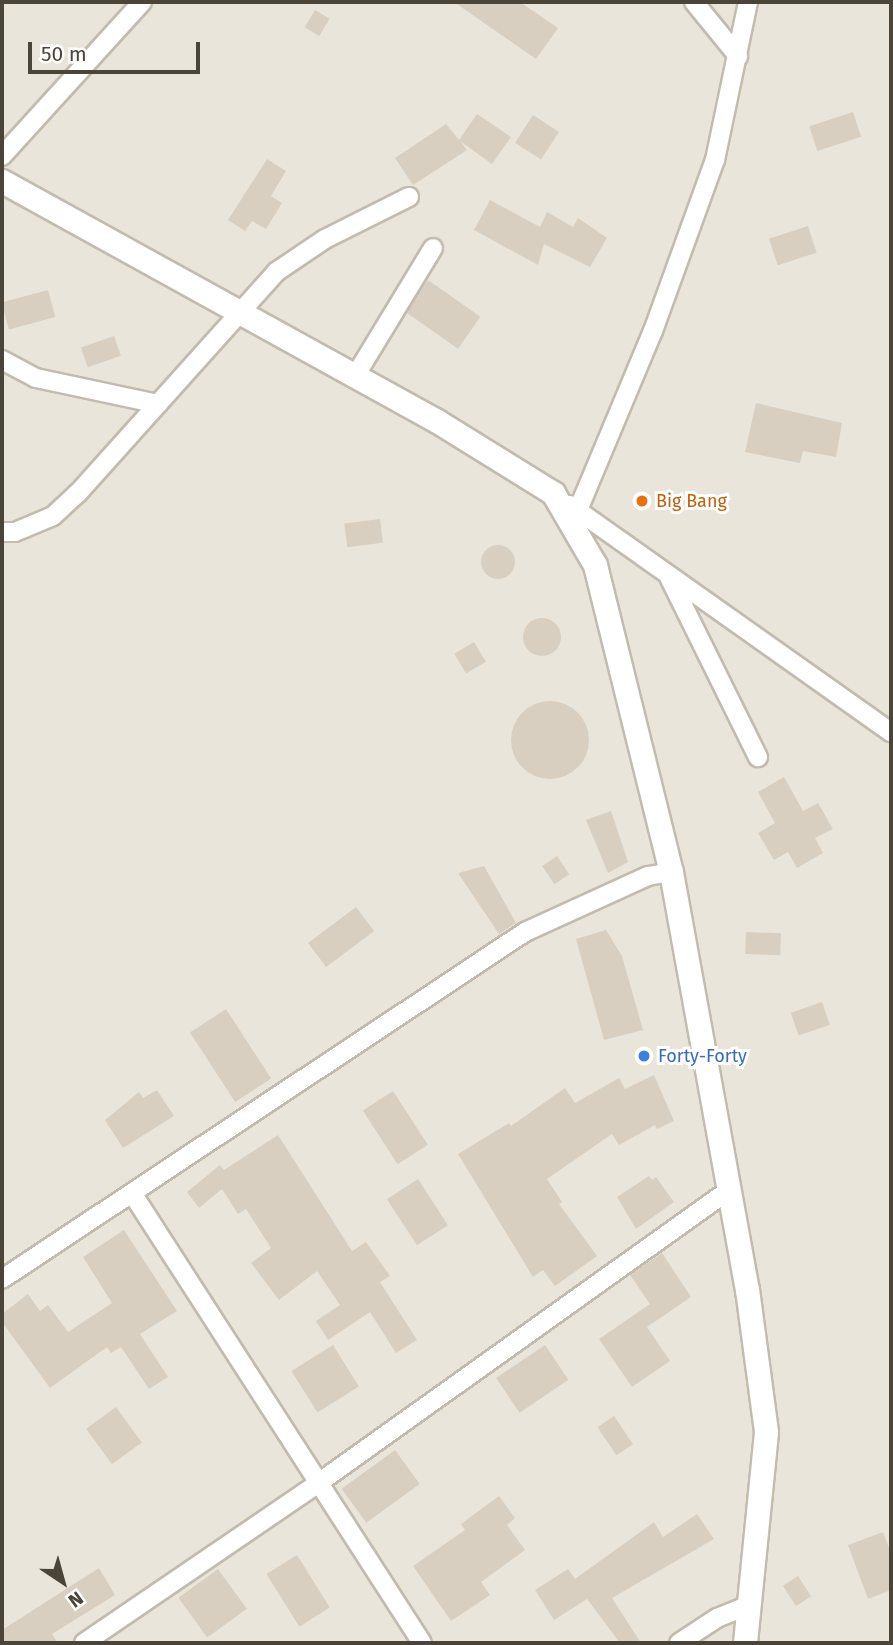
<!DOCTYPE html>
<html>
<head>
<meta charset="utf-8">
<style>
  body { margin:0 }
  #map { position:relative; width:893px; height:1645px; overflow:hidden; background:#f6f3ec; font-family:"Fira Sans",sans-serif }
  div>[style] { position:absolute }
  .residential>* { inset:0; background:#eae5da; transform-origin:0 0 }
  .building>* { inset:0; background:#d8cfc1; transform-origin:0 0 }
  .round { border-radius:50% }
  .roads { filter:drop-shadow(2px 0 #c2bbae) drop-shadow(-2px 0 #c2bbae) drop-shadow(0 2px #c2bbae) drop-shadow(0 -2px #c2bbae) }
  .minor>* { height:18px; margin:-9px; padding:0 9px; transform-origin:9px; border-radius:9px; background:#fff }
  .tertiary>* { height:23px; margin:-11.5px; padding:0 11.5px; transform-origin:11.5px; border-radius:11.5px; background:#fff }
  .dots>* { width:19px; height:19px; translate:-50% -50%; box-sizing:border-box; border:4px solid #fff; border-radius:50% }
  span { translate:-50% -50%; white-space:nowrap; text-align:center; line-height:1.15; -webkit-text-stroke:6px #fff; paint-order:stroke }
  .food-label { font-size:18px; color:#c56008 }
  .left { translate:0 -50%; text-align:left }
  .shop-label { font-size:18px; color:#366cbe }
  .frame { position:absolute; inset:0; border:4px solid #4b4439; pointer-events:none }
  .north { position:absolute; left:28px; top:1547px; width:70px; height:70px; -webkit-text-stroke:5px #fff; paint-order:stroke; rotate:144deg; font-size:19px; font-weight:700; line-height:28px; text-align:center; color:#4b4439 }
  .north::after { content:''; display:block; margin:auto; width:24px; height:32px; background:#4b4439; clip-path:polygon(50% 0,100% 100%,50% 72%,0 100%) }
  .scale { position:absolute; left:28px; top:42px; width:172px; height:32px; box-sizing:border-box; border:4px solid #4b4439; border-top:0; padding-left:9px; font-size:21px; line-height:24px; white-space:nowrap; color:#4b4439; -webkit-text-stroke:5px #fff; paint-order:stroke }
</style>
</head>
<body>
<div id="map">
  <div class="residential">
    <div style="left:2px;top:2px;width:889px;height:1641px"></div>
  </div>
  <div class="building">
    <div style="clip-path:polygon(454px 2px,520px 2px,558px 28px,536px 59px)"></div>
    <div style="left:315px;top:10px;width:17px;height:20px;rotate:31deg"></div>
    <div style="left:853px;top:112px;width:26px;height:46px;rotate:72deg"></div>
    <div style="clip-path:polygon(477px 114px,511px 137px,492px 164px,460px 141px,467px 150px,413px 185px,395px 158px,446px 124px,459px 140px)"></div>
    <div style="left:533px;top:115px;width:31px;height:33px;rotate:33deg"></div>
    <div style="clip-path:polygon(267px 159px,286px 171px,271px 196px,282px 203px,266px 229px,252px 221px,245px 231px,228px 220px)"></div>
    <div style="clip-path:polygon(490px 200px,540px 227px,547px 212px,573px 227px,578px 218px,607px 238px,590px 267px,544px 244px,538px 265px,474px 230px)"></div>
    <div style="left:808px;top:226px;width:28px;height:41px;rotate:72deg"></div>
    <div style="left:428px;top:280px;width:64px;height:39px;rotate:35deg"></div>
    <div style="left:48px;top:290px;width:28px;height:48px;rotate:75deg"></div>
    <div style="left:114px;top:336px;width:21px;height:35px;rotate:71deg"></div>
    <div style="clip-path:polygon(756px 403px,842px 423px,836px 457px,803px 451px,800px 463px,745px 452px)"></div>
    <div style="left:380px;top:519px;width:24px;height:36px;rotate:83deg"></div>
    <div class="round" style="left:481px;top:545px;width:34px;height:34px"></div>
    <div class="round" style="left:523px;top:618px;width:38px;height:38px"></div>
    <div style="left:474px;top:642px;width:23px;height:23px;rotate:59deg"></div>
    <div class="round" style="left:511px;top:701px;width:78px;height:78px"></div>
    <div style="clip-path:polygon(784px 777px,803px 811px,818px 803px,833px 829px,815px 838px,823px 853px,797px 868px,788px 852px,774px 860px,758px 833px,775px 823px,758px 792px)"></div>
    <div style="clip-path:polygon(611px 811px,628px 862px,608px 873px,586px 820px)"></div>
    <div style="left:557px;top:856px;width:22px;height:18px;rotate:56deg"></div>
    <div style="clip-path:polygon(484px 866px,516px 923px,499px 934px,458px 873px)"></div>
    <div style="left:356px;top:907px;width:30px;height:60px;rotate:53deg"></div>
    <div style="clip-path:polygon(606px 930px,622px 956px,643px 1030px,604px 1040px,576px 939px)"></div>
    <div style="left:746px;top:932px;width:35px;height:22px;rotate:2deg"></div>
    <div style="left:822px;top:1002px;width:24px;height:33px;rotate:71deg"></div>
    <div style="left:226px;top:1009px;width:83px;height:43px;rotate:57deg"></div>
    <div style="clip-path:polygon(654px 1075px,674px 1121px,657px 1129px,655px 1125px,619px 1145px,612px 1134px,547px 1179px,562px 1202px,559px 1204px,597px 1256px,555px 1286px,543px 1270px,533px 1277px,458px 1154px,509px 1123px,511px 1126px,565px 1088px,575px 1103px,619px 1078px,625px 1089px)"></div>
    <div style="clip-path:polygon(157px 1090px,174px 1116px,123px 1148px,105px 1120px,139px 1092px,143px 1098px)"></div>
    <div style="left:393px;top:1091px;width:64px;height:36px;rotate:57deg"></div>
    <div style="clip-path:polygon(278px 1135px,352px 1251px,366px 1242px,390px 1276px,380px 1282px,417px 1340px,396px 1353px,370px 1312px,328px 1340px,316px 1321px,340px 1305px,317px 1271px,279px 1300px,251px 1263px,271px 1248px,246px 1209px,238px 1214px,222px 1189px,199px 1208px,187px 1192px,220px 1165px,224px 1170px)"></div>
    <div style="clip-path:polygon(649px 1176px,652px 1180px,656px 1177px,674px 1202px,636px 1229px,617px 1197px)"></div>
    <div style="left:418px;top:1179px;width:55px;height:37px;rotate:57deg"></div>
    <div style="clip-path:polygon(124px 1230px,177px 1311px,140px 1334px,168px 1377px,149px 1389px,121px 1347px,111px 1353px,107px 1347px,50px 1388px,2px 1322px,2px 1314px,28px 1294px,40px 1311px,48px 1305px,68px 1332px,112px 1303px,83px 1257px)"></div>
    <div style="clip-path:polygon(662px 1253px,691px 1297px,647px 1327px,670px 1361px,632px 1387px,599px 1339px,650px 1304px,630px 1275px)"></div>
    <div style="left:333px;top:1345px;width:49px;height:49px;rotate:58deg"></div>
    <div style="left:545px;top:1345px;width:42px;height:59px;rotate:56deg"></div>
    <div style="left:116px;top:1407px;width:44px;height:37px;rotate:54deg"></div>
    <div style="left:614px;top:1416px;width:34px;height:20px;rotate:56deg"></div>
    <div style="left:395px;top:1450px;width:42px;height:66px;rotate:54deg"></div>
    <div style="clip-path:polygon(499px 1496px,515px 1518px,507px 1525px,525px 1550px,481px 1582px,490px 1595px,451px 1621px,413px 1566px,465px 1530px,461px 1524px)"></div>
    <div style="clip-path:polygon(697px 1514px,714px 1539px,612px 1598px,641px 1643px,620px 1643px,587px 1599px,554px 1620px,535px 1590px,568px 1569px,575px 1579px,654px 1522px,663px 1537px)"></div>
    <div style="clip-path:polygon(883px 1532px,891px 1553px,891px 1590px,868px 1599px,848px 1545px)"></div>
    <div style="left:297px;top:1555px;width:62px;height:36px;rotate:58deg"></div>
    <div style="clip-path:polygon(99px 1568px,115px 1595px,52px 1634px,58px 1643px,2px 1643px,2px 1630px)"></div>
    <div style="left:218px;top:1569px;width:49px;height:49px;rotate:54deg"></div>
    <div style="left:798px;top:1576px;width:24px;height:18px;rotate:57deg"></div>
  </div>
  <div class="roads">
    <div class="minor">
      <div style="left:694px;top:2px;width:70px;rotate:50.8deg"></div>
      <div style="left:2px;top:156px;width:208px;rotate:-47.7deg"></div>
      <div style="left:2px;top:360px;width:38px;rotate:28deg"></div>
      <div style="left:36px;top:378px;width:125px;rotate:12deg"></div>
      <div style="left:354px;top:378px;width:152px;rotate:-58.7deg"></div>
      <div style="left:570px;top:505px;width:393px;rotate:35.3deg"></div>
      <div style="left:578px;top:510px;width:194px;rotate:-67.3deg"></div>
      <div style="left:653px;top:331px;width:182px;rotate:-70.1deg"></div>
      <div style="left:715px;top:160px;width:161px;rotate:-78.2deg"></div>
      <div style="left:2px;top:532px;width:13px"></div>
      <div style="left:15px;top:532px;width:41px;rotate:-22.8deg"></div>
      <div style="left:53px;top:516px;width:34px;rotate:-43deg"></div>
      <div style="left:78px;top:493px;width:297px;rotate:-48.1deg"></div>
      <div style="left:276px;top:272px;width:59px;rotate:-34deg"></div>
      <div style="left:325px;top:239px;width:94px;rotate:-26.6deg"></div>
      <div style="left:669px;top:577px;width:201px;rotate:63.7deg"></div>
      <div style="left:132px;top:1193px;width:535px;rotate:57.2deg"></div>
      <div style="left:2px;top:1279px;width:628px;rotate:-33.56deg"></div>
      <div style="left:525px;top:932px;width:135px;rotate:-24.5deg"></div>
      <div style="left:648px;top:876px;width:23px;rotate:-10deg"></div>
      <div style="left:84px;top:1643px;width:282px;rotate:-34.3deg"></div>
      <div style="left:317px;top:1484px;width:506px;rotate:-35.51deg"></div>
      <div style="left:679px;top:1643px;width:45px;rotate:-33.3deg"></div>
      <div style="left:717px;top:1618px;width:37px;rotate:-22deg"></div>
    </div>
    <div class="tertiary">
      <div style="left:2px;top:181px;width:497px;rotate:28.9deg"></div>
      <div style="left:437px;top:421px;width:137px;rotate:31.8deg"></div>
      <div style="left:553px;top:493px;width:83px;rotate:59.7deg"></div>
      <div style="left:595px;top:565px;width:316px;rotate:76.1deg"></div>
      <div style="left:671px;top:872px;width:424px;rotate:79.7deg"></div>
      <div style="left:747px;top:1289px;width:144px;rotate:82.4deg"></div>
      <div style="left:766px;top:1432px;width:212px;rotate:95.7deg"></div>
    </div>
  </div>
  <div class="dots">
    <div style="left:642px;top:501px;background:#e8710a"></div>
    <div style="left:644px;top:1056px;background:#3f7fe0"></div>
  </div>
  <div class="food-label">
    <span class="left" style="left:656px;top:501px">Big Bang</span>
  </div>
  <div class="shop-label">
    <span class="left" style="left:658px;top:1056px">Forty-Forty</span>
  </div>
  <div class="frame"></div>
  <div class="north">N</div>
  <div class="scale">50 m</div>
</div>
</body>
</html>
